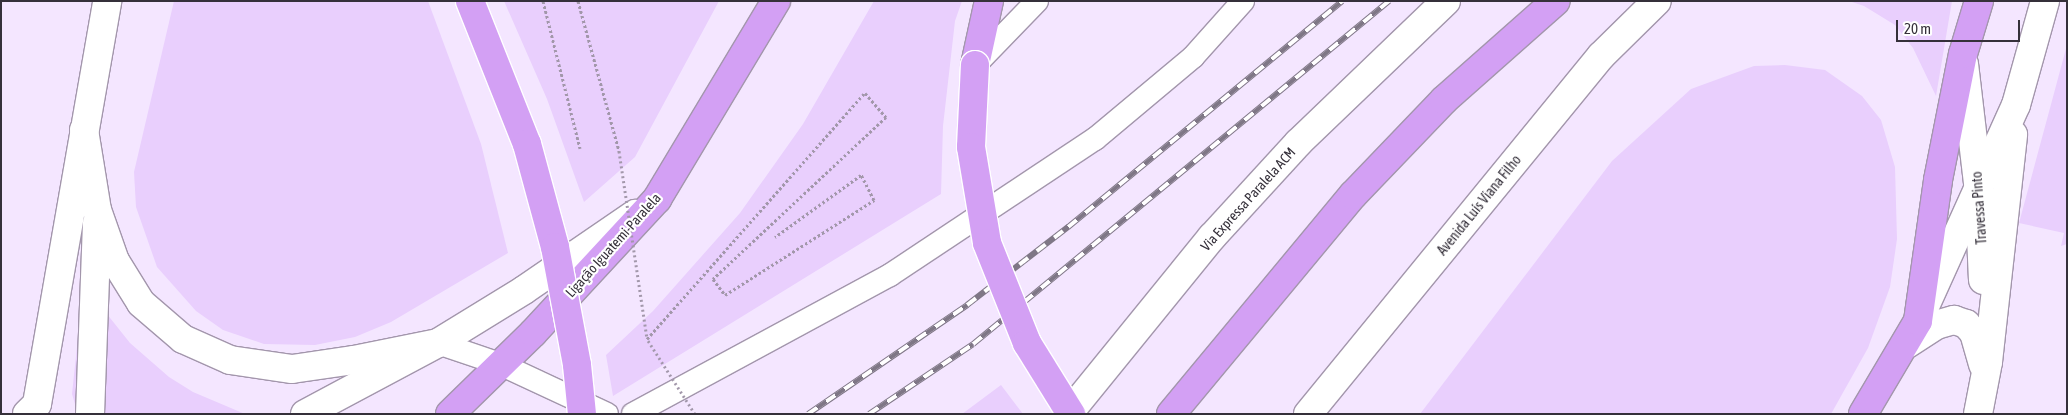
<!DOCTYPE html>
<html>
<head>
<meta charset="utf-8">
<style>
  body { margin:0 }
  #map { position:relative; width:2068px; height:415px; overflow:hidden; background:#f4e6ff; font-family:"Asap Condensed",sans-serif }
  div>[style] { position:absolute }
  .green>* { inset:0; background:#e9cffd }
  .path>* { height:3px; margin-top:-1.5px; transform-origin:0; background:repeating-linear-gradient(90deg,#a297aa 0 2.5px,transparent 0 5px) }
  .roads { filter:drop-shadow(1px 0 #a396ac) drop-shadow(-1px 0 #a396ac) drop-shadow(0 1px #a396ac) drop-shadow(0 -1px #a396ac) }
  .service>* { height:22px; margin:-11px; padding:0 11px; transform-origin:11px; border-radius:11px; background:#fff }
  .minor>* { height:28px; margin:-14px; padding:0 14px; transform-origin:14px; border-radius:14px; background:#fff }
  .secondary>* { height:28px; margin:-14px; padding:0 14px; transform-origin:14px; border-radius:14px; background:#fff }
  .trunk>* { height:28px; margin:-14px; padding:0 14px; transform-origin:14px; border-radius:14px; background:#d3a0f4 }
  .rail>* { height:5.5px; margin-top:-2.75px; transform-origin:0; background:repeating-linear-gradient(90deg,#fff 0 11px,#7f7786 0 22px); box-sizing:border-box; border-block:1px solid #7f7786 }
  .path-bridge>* { height:3px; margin-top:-1.5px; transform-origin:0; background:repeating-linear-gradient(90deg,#a297aa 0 2.5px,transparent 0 5px) }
  .bridges { filter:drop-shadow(1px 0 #fff) drop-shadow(-1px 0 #fff) drop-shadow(0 1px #fff) drop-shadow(0 -1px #fff) }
  .trunk-bridge>* { height:28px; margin:-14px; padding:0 14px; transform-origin:14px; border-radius:14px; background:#d3a0f4 }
  span { translate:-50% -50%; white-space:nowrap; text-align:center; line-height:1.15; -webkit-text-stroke:4.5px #fff; paint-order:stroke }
  .street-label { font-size:14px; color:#35303a }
  .frame { position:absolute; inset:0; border:2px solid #35303a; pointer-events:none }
  .scale { position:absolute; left:1896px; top:20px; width:124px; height:22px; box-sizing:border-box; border:2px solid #35303a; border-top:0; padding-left:6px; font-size:15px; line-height:18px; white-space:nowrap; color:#35303a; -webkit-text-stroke:4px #fff; paint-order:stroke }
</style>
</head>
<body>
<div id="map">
  <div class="green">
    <div style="clip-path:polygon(174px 1px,428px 1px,481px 144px,508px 253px,391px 322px,355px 337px,315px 345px,264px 344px,223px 330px,196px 311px,157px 267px,136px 207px,134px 172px)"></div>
    <div style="clip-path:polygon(504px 1px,719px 1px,635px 157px,584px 202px,547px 99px)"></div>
    <div style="clip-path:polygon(874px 1px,962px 1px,955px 21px,943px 126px,941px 194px,613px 396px,606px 355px,653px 311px,740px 213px,803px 124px)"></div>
    <div style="clip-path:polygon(1849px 1px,1952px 1px,1936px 96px,1913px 48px,1895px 25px,1864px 6px)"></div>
    <div style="clip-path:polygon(2067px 45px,2067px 244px,2061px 246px,2064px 233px,2019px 223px)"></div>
    <div style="clip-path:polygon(1785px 65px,1825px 70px,1862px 96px,1881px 120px,1895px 167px,1897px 239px,1890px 287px,1868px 348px,1831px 414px,1420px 414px,1612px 161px,1691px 89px,1754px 66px)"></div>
    <div style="clip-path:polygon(82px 299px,95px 299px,130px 343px,169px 377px,193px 392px,245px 414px,78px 414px,72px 394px)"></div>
    <div style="clip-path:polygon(1001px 385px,1023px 414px,962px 414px)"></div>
  </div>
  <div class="path">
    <div style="left:543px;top:1px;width:152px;rotate:75.9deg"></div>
  </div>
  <div class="roads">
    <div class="service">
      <div style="left:975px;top:65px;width:89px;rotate:-45.9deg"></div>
      <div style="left:438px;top:343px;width:65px;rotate:18.7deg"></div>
      <div style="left:500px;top:364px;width:118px;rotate:25deg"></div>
      <div style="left:633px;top:414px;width:292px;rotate:-28.4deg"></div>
      <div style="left:890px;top:275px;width:246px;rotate:-33.6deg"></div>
      <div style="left:1095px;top:139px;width:128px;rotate:-39.9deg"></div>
      <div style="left:1193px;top:57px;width:75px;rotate:-48.2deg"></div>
    </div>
    <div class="minor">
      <div style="left:1964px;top:64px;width:129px;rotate:83.3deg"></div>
      <div style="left:1979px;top:192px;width:88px;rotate:87.4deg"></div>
      <div style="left:1922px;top:313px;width:228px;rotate:-65.7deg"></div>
      <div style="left:2016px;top:105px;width:108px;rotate:-74.4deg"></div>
      <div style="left:1907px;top:344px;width:35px;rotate:-33deg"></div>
      <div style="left:1936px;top:325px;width:19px;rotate:-16deg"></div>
      <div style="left:1954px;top:320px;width:13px;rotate:18deg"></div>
      <div style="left:1966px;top:324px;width:12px;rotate:48deg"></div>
      <div style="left:1974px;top:333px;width:33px;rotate:74deg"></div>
      <div style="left:1978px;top:414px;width:53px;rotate:-79.1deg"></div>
      <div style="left:1988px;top:362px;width:229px;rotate:-83.7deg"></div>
    </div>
    <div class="secondary">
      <div style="left:84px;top:130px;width:81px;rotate:80.8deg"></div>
      <div style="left:97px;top:210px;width:54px;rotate:70.6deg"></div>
      <div style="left:115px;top:261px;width:49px;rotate:58.2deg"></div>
      <div style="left:141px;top:303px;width:55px;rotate:40.6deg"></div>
      <div style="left:183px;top:339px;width:51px;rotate:24.1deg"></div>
      <div style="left:230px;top:360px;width:63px;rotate:8.3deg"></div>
      <div style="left:292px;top:369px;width:63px;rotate:-8.3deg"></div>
      <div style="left:354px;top:360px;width:86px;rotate:-11.4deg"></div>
      <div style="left:27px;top:414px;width:14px;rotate:-45deg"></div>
      <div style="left:37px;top:404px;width:409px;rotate:-80.1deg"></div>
      <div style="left:90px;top:414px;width:191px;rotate:-87.9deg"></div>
      <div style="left:305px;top:414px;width:151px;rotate:-28.1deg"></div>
      <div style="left:438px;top:343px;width:101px;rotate:-31.6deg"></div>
      <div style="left:524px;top:290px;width:135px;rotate:-34.4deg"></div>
      <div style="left:1068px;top:414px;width:228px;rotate:-50.9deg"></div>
      <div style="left:1212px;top:237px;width:127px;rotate:-47.5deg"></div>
      <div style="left:1298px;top:143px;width:205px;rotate:-43.8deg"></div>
      <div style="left:1308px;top:414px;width:463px;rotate:-50.7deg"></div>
      <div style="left:1601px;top:56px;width:78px;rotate:-44.5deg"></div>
    </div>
    <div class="trunk">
      <div style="left:975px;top:65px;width:66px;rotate:-77.7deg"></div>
      <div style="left:450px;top:414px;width:116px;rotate:-44.3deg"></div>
      <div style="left:533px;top:333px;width:183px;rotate:-47.2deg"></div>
      <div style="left:657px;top:199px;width:231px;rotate:-59deg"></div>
      <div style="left:1171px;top:414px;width:285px;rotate:-50.3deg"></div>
      <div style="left:1353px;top:195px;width:132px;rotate:-46.2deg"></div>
      <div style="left:1444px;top:100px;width:149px;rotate:-41.5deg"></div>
      <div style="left:1863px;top:414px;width:108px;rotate:-59.4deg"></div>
      <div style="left:1918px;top:321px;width:142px;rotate:-81.9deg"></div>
      <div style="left:1938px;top:180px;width:128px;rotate:-78.8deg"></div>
      <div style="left:1963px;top:54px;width:55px;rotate:-73.2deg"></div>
    </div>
  </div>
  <div class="rail">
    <div style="left:808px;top:414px;width:193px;rotate:-34.4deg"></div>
    <div style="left:967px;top:305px;width:128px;rotate:-37.7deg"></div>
    <div style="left:1068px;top:227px;width:355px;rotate:-39.5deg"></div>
    <div style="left:869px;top:414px;width:125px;rotate:-33.9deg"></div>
    <div style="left:973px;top:344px;width:539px;rotate:-39.51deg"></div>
  </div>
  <div class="path-bridge">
    <div style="left:578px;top:1px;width:156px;rotate:74.7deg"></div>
    <div style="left:619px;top:151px;width:189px;rotate:81.5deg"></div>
    <div style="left:695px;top:414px;width:89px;rotate:-122.6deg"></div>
    <div style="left:647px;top:339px;width:329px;rotate:-48.5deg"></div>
    <div style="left:865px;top:93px;width:32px;rotate:49deg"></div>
    <div style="left:886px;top:117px;width:237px;rotate:136.9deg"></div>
    <div style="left:713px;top:279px;width:20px;rotate:53deg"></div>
    <div style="left:725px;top:295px;width:177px;rotate:-32.5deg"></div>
    <div style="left:874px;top:200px;width:28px;rotate:-117deg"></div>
    <div style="left:861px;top:175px;width:106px;rotate:144.2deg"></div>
  </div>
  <div class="bridges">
    <div class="trunk-bridge">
      <div style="left:470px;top:1px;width:154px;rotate:68.3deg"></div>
      <div style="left:527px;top:144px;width:107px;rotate:74.8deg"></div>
      <div style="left:555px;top:247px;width:120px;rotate:79.4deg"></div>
      <div style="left:577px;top:365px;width:49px;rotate:84.2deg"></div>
      <div style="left:975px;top:65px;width:82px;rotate:92.8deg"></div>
      <div style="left:971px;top:147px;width:97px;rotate:80.5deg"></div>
      <div style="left:987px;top:243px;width:108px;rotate:68.2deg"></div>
      <div style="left:1027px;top:343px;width:84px;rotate:58.2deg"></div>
    </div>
  </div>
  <div class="street-label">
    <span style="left:1248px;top:199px;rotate:-48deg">Via Expressa Paralela ACM</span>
    <span style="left:1479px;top:205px;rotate:-51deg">Avenida Luís Viana Filho</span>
    <span style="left:1979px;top:208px;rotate:-94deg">Travessa Pinto</span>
    <span style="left:613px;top:245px;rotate:-48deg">Ligação Iguatemi-Paralela</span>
  </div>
  <div class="frame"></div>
  <div class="scale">20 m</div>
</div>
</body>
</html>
